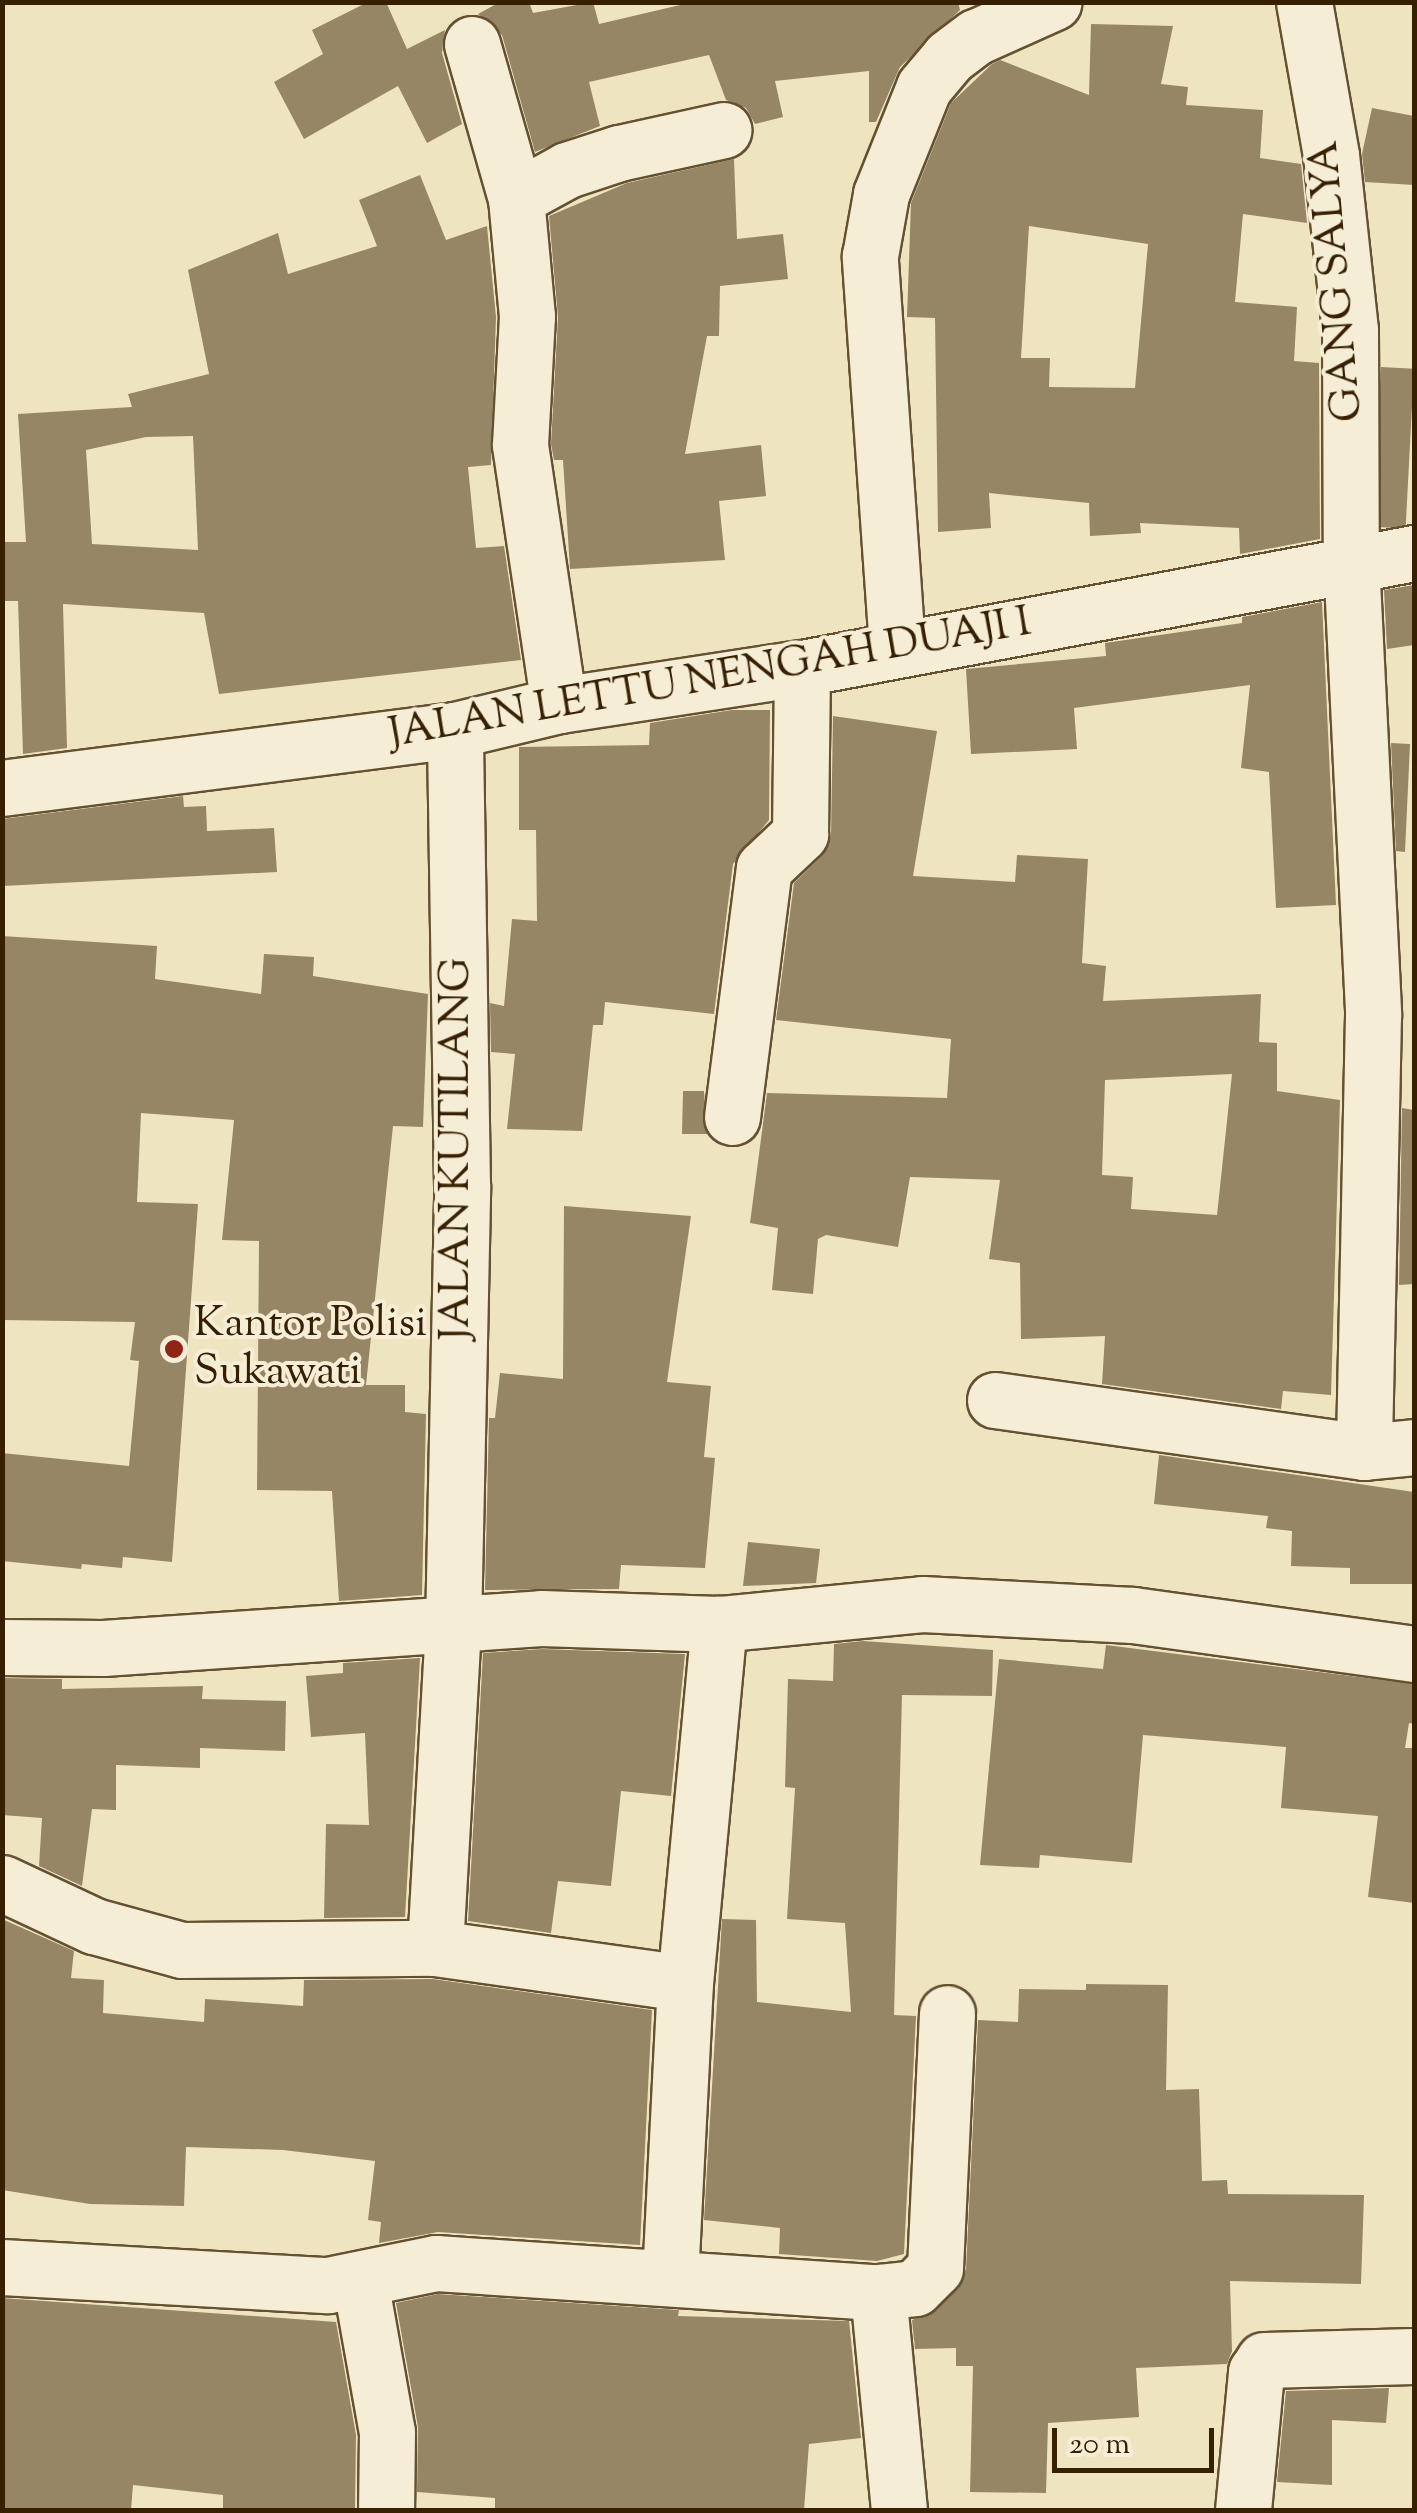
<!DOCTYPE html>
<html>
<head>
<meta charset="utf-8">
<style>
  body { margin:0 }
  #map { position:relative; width:1417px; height:2513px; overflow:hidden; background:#efe4c0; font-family:"Sorts Mill Goudy",serif }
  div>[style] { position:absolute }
  .building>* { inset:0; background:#978665; transform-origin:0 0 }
  .roads { filter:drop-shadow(2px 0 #655132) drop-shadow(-2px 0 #655132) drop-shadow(0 2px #655132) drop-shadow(0 -2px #655132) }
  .minor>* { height:55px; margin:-27.5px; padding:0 27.5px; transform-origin:27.5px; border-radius:27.5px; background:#f5edd6 }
  .dots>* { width:28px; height:28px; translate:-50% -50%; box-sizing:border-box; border:5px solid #f5edd6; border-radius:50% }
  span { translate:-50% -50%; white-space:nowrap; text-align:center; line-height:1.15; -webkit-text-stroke:8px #f5edd6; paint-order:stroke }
  .street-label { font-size:42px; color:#372002 }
  .poi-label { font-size:42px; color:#372002 }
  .left { translate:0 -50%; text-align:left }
  .frame { position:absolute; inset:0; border:5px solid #372002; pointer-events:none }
  .scale { position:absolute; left:1052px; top:2428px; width:162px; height:45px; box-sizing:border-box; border:5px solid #372002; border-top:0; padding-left:12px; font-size:30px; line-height:35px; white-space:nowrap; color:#372002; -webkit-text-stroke:8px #f5edd6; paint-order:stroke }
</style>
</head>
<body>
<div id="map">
  <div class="building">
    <div style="clip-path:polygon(368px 2px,386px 2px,407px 49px,445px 30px,442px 53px,462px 124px,427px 143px,398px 86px,304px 139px,274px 82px,323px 54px,312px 30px)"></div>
    <div style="clip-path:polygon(500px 2px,529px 2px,533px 13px,593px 2px,599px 24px,693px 2px,958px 2px,960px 10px,900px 67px,876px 122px,869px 122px,869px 71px,775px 81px,783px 117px,755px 124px,746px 108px,726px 100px,709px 55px,589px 82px,600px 126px,535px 152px,502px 35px,478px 14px)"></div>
    <div style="clip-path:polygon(evenodd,1091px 24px,1173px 26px,1161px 84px,1188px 87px,1186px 105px,1263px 110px,1260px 158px,1301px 164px,1307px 223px,1243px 214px,1235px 302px,1297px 307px,1294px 361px,1319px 363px,1320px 539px,1240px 554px,1239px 528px,1140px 523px,1141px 533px,1090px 536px,1089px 503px,989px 493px,991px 528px,938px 532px,935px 318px,907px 317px,911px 203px,951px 103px,992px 64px,1000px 60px,1089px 95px,1091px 24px,1029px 226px,1148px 244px,1135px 388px,1049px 387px,1050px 358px,1021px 358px,1029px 226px)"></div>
    <div style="clip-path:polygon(1372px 108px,1414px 116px,1414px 185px,1365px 182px,1362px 154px)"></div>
    <div style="clip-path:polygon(734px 159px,737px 239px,783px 234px,788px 279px,720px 286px,719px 336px,707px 336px,685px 454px,761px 445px,766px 496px,719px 501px,725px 560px,570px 569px,563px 460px,554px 460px,551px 444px,558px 317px,549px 216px,627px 183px)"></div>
    <div style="clip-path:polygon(evenodd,420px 175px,446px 240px,487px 226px,496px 317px,491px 465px,468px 467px,476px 548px,504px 546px,521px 660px,219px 694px,204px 613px,63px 604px,67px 748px,23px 754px,18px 601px,2px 601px,2px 542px,26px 542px,18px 414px,132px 407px,128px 394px,209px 374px,188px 270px,278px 233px,288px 274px,377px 246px,359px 200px,420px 175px,193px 436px,198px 550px,92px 544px,86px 450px,146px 437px,193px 436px)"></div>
    <div style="left:1381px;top:367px;width:33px;height:160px;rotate:3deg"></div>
    <div style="clip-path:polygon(1414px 585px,1414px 645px,1387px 649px,1384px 590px)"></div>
    <div style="clip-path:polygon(1322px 602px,1336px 905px,1276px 908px,1269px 772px,1241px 768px,1250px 685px,1074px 708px,1077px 749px,971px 754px,966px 669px,1106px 656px,1105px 643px,1242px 623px,1242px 617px)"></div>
    <div style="clip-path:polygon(732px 710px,770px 710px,769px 820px,733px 864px,714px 1014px,605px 1002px,603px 1025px,593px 1025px,582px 1131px,507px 1129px,515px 1054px,491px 1052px,490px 1003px,504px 1006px,512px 919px,537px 921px,536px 830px,519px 830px,519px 747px,649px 745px,650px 723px)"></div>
    <div style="clip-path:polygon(evenodd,833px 716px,937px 731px,913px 876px,1015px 882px,1017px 855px,1088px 859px,1082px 963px,1106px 966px,1103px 1001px,1261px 994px,1259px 1042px,1277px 1043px,1277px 1091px,1340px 1100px,1331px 1395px,1283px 1391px,1281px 1409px,1102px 1384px,1105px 1336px,1021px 1339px,1020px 1263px,989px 1259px,1000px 1180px,910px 1177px,898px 1247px,826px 1235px,818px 1239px,813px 1294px,772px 1290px,778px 1228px,750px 1223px,767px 1093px,947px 1098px,951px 1039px,776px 1020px,794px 883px,822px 856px,831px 835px,833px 716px,1232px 1074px,1217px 1215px,1131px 1209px,1133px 1177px,1102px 1175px,1105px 1080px,1232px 1074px)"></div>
    <div style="clip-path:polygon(1391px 743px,1410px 744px,1405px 852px,1396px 851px)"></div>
    <div style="clip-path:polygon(183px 796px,184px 807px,206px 806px,207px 831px,274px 828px,277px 872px,2px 886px,2px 819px)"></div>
    <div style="clip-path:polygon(2px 936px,157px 946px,155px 979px,261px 994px,264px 954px,314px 957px,313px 976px,428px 994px,423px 1127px,393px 1126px,366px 1385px,405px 1385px,405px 1412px,426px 1414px,422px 1595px,339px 1601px,332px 1491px,257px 1490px,259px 1241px,222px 1240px,234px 1120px,141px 1113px,137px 1202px,198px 1204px,172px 1562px,123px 1557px,122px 1568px,82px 1564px,81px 1569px,2px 1561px,2px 1453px,129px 1466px,139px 1361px,130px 1360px,135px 1322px,2px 1320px)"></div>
    <div style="clip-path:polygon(683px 1091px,704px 1091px,707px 1134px,682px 1134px)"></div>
    <div style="clip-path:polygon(1402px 1108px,1414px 1110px,1414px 1284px,1399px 1285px)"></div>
    <div style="clip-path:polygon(564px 1206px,691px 1216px,667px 1382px,711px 1386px,704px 1457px,715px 1458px,705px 1568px,621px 1565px,619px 1589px,485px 1590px,489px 1418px,495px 1418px,500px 1373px,563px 1379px)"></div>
    <div style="clip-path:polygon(1159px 1455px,1414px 1492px,1414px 1584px,1350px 1584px,1350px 1568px,1291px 1566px,1292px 1531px,1266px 1528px,1268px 1516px,1154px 1504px)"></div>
    <div style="clip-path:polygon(748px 1542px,820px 1549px,816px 1583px,743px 1586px)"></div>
    <div style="clip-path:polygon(863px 1641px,993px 1650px,992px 1696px,902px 1695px,894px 2015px,916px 2016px,904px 2254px,877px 2261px,779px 2254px,780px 2228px,704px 2220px,722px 1919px,756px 1920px,757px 2002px,851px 2012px,845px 1923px,787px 1919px,795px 1788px,785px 1787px,788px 1679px,833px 1681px,834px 1644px)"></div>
    <div style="clip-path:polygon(1106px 1645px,1414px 1684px,1414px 1724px,1409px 1723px,1405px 1748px,1414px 1748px,1414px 1903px,1368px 1897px,1378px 1816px,1281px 1808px,1286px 1747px,1143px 1735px,1132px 1863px,1040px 1855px,1039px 1868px,980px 1865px,999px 1659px,1103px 1669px)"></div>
    <div style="clip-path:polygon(542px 1649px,685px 1654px,671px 1796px,621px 1791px,611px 1886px,558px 1881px,551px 1933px,468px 1921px,483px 1653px)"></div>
    <div style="clip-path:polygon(420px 1658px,405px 1917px,324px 1918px,326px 1824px,369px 1825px,365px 1733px,311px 1737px,306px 1676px,343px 1673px,343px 1663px)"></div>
    <div style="clip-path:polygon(2px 1678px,62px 1679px,62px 1689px,203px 1686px,202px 1699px,286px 1701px,285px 1751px,200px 1748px,200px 1768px,116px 1765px,116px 1810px,92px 1809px,82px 1886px,39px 1866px,42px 1818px,2px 1815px)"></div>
    <div style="clip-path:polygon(2px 1919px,74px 1951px,71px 1978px,104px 1980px,103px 2013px,204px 2022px,205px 1999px,303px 2006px,304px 1980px,433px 1979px,652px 2010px,640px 2245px,438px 2232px,379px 2243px,381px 2222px,368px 2220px,375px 2161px,283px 2150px,186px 2147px,184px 2206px,90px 2204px,2px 2190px)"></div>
    <div style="clip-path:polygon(1086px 1984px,1168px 1985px,1166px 2090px,1199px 2089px,1202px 2181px,1227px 2180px,1228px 2194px,1364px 2195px,1361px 2284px,1230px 2281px,1232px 2351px,1227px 2364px,1136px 2368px,1139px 2417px,1048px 2423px,1046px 2493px,970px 2492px,973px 2366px,956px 2366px,956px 2348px,915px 2349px,912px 2320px,937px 2310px,966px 2269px,978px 2020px,1018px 2022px,1019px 1989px,1086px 1990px)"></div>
    <div style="clip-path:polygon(438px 2294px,679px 2310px,678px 2316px,849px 2321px,861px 2438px,809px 2444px,804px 2510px,495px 2510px,495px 2498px,417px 2492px,418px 2427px,396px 2303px)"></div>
    <div style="clip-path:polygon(2px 2298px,336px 2322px,356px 2435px,355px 2510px,223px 2510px,223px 2495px,133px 2485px,131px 2510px,2px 2510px)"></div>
    <div style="clip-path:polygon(1389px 2388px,1386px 2423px,1332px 2420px,1332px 2485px,1277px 2482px,1286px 2391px)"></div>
  </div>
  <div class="roads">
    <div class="minor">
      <div style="left:1304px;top:2px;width:155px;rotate:80deg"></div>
      <div style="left:1331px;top:155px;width:176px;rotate:83.8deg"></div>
      <div style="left:1350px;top:330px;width:230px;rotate:89.8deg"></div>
      <div style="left:1351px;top:560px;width:456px;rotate:87.2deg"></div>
      <div style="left:1373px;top:1015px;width:437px;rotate:91.2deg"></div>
      <div style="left:472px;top:44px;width:160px;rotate:74.1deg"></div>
      <div style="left:516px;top:198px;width:119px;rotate:84.7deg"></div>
      <div style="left:527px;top:316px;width:129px;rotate:93.1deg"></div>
      <div style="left:520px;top:445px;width:263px;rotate:81.5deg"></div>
      <div style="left:516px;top:198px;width:58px;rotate:-28.8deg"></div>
      <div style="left:567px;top:170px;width:55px;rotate:-18.1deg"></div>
      <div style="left:619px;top:153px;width:107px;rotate:-12.4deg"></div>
      <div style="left:897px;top:647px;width:392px;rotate:-94deg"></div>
      <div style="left:870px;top:256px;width:63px;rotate:-79.9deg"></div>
      <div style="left:881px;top:194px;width:115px;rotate:-68.1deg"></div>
      <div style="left:924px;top:87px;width:39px;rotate:-50deg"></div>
      <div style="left:949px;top:57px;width:34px;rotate:-37deg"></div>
      <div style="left:976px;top:37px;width:85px;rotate:-24.2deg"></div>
      <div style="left:2px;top:788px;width:457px;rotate:-7.3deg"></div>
      <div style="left:455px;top:730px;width:107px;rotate:-13.5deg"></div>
      <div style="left:559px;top:705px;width:246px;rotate:-8.7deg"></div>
      <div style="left:802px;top:668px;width:623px;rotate:-10.64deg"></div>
      <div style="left:732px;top:1117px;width:251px;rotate:-82.7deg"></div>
      <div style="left:764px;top:868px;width:50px;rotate:-43.4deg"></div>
      <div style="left:800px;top:834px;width:166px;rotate:-89.3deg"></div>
      <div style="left:995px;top:1400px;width:373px;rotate:8deg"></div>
      <div style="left:1364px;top:1452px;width:50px;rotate:-5.7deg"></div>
      <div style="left:2px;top:1647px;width:101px;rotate:0.6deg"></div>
      <div style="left:103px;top:1648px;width:439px;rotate:-3.9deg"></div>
      <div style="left:541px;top:1618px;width:178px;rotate:1.9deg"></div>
      <div style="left:719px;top:1624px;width:204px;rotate:-5.6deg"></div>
      <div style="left:922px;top:1604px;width:211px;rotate:3deg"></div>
      <div style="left:1133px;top:1615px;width:284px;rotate:7.9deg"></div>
      <div style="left:2px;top:1883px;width:102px;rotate:25.1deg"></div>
      <div style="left:94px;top:1926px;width:91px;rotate:15.3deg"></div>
      <div style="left:182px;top:1950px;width:253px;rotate:-0.5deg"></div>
      <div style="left:435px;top:1948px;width:252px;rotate:8deg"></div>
      <div style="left:435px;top:1948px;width:321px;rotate:-86.8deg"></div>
      <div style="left:453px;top:1628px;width:443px;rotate:-88.8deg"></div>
      <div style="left:462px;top:1185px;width:455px;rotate:-90.9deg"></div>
      <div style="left:2px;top:2267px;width:326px;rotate:3.2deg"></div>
      <div style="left:328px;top:2285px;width:110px;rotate:-11.5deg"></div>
      <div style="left:436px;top:2263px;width:443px;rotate:3.8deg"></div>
      <div style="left:878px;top:2292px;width:37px;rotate:-6deg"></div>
      <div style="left:915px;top:2288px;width:28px;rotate:-45deg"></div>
      <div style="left:935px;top:2268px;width:255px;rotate:-87.3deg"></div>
      <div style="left:670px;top:2278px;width:295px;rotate:-87.1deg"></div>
      <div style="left:685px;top:1983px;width:361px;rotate:-84.6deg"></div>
      <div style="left:360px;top:2281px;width:153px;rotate:79.9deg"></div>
      <div style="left:387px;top:2432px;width:78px;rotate:90.7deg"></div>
      <div style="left:878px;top:2292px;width:219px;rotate:84.5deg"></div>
      <div style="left:1243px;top:2510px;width:139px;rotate:-84.6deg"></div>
      <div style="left:1256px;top:2372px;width:14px;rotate:-56deg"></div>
      <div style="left:1264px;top:2360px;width:150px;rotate:-1.5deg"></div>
    </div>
  </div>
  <div class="dots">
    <div style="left:174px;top:1349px;background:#8f2418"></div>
  </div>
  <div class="street-label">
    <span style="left:1338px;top:281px;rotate:-95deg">GANG SALYA</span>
    <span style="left:710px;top:680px;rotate:-10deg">JALAN LETTU NENGAH DUAJI I</span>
    <span style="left:458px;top:1149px;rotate:-90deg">JALAN KUTILANG</span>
  </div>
  <div class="poi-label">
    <span class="left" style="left:194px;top:1349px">Kantor Polisi<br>Sukawati</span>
  </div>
  <div class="frame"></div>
  <div class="scale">20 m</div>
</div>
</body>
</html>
